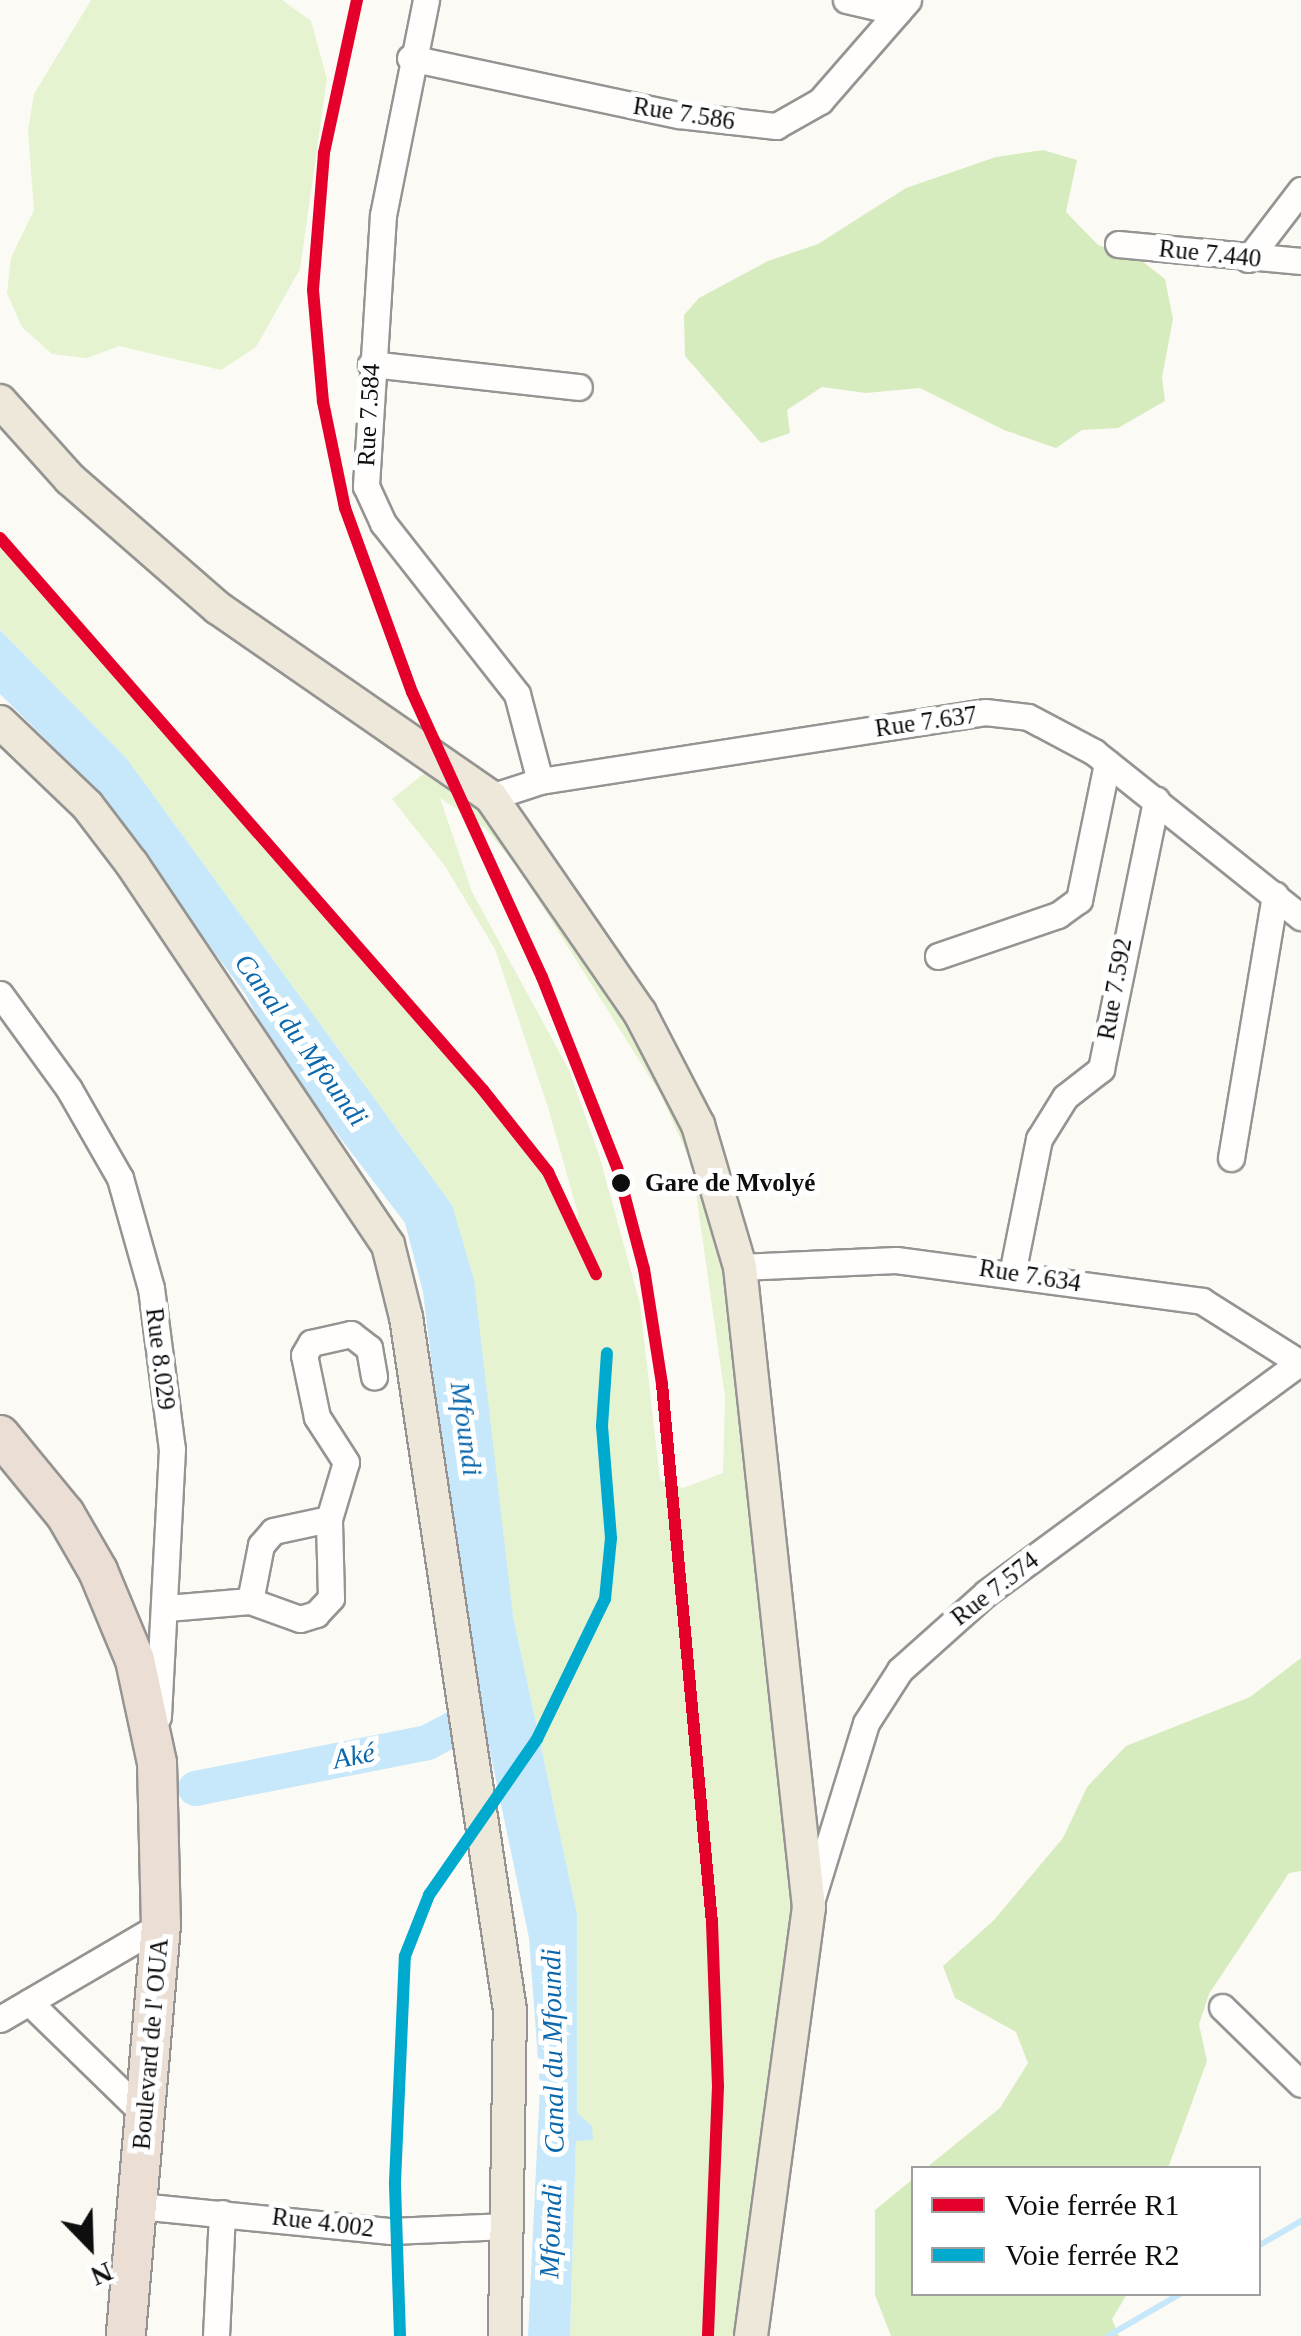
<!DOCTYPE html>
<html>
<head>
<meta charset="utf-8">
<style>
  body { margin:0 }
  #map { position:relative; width:1301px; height:2336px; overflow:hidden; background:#fcfaf4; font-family:Georgia,serif }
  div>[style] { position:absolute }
  .green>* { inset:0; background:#e5f3d1 }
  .forest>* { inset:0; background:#d6ecbf }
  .water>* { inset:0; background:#c6e8fa }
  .stream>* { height:6px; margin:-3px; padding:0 3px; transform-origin:3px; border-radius:3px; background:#c6e8fa }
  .river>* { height:35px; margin:-17.5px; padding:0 17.5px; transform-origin:17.5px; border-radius:17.5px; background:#c6e8fa }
  .roads { filter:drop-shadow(2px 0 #959492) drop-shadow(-2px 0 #959492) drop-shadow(0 2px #959492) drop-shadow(0 -2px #959492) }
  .minor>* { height:25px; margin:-12.5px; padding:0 12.5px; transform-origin:12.5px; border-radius:12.5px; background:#fffefd }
  .major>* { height:32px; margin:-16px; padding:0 16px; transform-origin:16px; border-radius:16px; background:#ede8d9 }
  .highway>* { height:38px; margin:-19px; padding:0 19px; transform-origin:19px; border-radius:19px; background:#ebdfd5 }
  .rail>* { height:6px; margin:-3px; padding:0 3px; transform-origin:3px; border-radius:3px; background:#dac4c4 }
  .rail-1>* { height:12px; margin:-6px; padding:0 6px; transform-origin:6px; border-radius:6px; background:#e4002b }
  .rail-2>* { height:12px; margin:-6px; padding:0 6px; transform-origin:6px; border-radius:6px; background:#00a9ce }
  .dots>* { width:28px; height:28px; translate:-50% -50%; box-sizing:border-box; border:5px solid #fff; border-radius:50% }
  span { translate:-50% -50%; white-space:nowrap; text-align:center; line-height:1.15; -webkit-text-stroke:10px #fff; paint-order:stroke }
  .street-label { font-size:25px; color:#0e0e0e }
  .stop-label { font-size:25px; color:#0e0e0e; font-weight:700 }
  .left { translate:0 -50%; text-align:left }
  .water-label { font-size:28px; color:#0b68ad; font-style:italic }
  .legend { position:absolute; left:911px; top:2166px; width:350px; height:130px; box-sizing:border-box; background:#fff; border:2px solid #9f9f9f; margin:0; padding:12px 18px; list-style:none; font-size:30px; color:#0e0e0e }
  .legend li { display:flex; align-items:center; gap:20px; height:50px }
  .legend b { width:50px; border:2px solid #9f9f9f }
  .north { position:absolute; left:40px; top:2196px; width:100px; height:100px; -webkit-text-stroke:8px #fff; paint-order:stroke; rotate:157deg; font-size:28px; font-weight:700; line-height:40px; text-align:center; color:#0e0e0e }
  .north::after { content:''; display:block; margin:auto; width:35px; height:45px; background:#0e0e0e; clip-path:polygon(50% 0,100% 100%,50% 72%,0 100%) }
</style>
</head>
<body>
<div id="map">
  <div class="green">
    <div style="clip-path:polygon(91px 0,282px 0,311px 21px,327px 79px,300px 269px,256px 347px,221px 370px,119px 346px,87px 358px,52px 354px,22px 327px,7px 293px,11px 258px,34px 210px,28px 131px,34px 94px)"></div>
    <div style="clip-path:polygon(evenodd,0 538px,397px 985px,548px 1172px,578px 1235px,578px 1214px,548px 1107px,495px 949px,445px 866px,392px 799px,441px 760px,511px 819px,713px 1169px,809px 1907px,751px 2336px,570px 2336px,576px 2140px,593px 2139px,577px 2113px,577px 1914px,513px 1616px,452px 1205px,127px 759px,0 630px,0 538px,440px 798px,485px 828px,517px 866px,661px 1095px,692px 1165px,725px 1397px,723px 1473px,683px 1488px,660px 1480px,640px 1304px,600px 1158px,569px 1070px,472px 892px,440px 798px)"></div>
  </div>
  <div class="forest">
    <div style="clip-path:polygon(1043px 150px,1077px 160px,1066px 212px,1098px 245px,1138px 258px,1165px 279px,1173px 319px,1162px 378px,1165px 401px,1118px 428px,1082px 430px,1056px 448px,1004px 430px,920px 388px,866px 393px,822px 387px,787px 410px,790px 433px,761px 443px,685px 356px,684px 315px,699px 298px,768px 261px,818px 244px,906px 188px,996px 157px)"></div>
    <div style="clip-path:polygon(1301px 1658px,1301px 1871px,1289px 1873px,1209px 1994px,1199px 2024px,1207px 2061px,1168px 2168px,926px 2168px,1000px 2108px,1028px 2063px,1016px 2032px,955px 1998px,943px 1966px,994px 1920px,1063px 1838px,1087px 1787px,1126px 1746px,1250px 1697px)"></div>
    <div style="clip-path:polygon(913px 2179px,914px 2294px,1127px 2294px,1112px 2319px,1119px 2336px,891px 2336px,875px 2295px,875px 2210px)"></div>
  </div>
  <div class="water">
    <div style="clip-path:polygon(0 630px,127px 759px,452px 1205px,474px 1280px,513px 1616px,577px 1914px,577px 2113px,592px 2126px,593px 2140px,576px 2141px,570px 2336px,528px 2336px,540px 2086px,529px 1938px,464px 1627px,423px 1292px,405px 1223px,278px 1056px,246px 995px,86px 779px,0 694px)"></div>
  </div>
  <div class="stream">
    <div style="left:1258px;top:2246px;width:50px;rotate:-30.2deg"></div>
    <div style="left:1108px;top:2336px;width:83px;rotate:-30.3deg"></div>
  </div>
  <div class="river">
    <div style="left:195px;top:1788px;width:237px;rotate:-11.2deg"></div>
    <div style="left:427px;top:1742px;width:72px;rotate:-28deg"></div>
  </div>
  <div class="roads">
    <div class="minor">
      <div style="left:426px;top:0;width:219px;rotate:101.3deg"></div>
      <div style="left:383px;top:215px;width:272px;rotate:93.6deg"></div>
      <div style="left:366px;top:486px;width:41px;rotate:65.3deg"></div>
      <div style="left:383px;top:523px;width:217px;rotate:51.9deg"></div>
      <div style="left:517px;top:694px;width:90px;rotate:75.2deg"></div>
      <div style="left:846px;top:0;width:53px;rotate:13deg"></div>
      <div style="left:410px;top:58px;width:275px;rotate:12deg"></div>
      <div style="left:679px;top:115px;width:98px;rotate:6.5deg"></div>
      <div style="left:776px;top:126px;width:51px;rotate:-29.6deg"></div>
      <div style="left:820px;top:101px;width:134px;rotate:-48.9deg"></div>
      <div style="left:1118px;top:244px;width:184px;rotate:5.3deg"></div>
      <div style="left:1248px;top:259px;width:87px;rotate:-52.5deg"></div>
      <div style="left:371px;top:364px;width:209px;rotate:6.3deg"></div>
      <div style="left:491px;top:797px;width:52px;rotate:-18.1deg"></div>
      <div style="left:540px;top:781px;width:450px;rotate:-8.8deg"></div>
      <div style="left:985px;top:712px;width:43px;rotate:6.6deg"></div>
      <div style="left:1028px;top:717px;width:75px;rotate:27.9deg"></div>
      <div style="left:1094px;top:752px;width:265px;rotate:38.6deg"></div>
      <div style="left:938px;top:956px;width:127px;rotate:-18.9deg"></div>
      <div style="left:1058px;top:915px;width:26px;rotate:-36deg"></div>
      <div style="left:1079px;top:900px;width:140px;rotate:-78.4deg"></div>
      <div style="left:0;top:994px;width:117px;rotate:54deg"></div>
      <div style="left:69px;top:1089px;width:103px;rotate:60.2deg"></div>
      <div style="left:120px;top:1178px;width:114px;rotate:74.3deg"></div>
      <div style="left:151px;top:1288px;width:162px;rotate:82.6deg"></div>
      <div style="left:172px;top:1449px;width:268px;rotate:93deg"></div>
      <div style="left:1231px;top:1158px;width:267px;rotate:-80.5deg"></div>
      <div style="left:740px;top:1267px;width:156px;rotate:-2.6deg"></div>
      <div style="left:896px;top:1260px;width:309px;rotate:7.6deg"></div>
      <div style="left:1202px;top:1301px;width:116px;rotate:32.3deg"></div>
      <div style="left:1012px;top:1274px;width:138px;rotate:-78.7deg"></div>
      <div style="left:1039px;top:1139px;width:49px;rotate:-58.2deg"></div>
      <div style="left:1065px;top:1097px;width:46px;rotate:-37.9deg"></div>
      <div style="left:1101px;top:1069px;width:275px;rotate:-78.4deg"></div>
      <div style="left:250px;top:1601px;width:57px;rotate:-78.9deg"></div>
      <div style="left:261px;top:1545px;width:18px;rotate:-49deg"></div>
      <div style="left:273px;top:1531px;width:57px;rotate:-12.1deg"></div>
      <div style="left:167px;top:1608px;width:83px;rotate:-4.8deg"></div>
      <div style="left:250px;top:1601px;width:53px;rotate:19.8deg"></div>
      <div style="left:300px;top:1619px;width:17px;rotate:-17deg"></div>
      <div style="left:316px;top:1614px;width:22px;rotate:-47deg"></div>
      <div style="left:331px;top:1598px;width:79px;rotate:-91.5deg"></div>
      <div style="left:329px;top:1519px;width:59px;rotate:-73.4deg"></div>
      <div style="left:346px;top:1462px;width:54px;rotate:-122.8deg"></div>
      <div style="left:317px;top:1417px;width:63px;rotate:-101.8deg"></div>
      <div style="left:304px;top:1355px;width:14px;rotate:-60deg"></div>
      <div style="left:311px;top:1343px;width:41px;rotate:-12.7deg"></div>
      <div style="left:351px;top:1334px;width:23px;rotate:38deg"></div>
      <div style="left:369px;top:1348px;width:29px;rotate:80deg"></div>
      <div style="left:811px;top:1902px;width:187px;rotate:-72.9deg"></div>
      <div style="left:866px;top:1723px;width:63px;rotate:-57.3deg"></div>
      <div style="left:900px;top:1670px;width:115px;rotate:-41.8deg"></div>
      <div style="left:986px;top:1593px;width:391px;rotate:-36.3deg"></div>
      <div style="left:29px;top:2002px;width:162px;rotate:44.2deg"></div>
      <div style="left:1222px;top:2007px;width:110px;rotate:44.3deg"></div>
      <div style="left:0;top:2019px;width:186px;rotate:-30.3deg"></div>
      <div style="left:139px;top:2206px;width:253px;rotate:5.7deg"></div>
      <div style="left:391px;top:2231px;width:116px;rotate:-2.5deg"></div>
      <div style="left:216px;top:2336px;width:123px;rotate:-87.2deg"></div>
    </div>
    <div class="major">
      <div style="left:0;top:401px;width:105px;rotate:48.1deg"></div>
      <div style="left:70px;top:479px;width:196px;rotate:41.1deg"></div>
      <div style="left:218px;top:608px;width:332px;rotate:34.7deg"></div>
      <div style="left:491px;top:797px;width:262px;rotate:55.4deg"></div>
      <div style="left:640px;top:1013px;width:126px;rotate:62.6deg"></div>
      <div style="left:698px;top:1125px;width:148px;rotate:73.5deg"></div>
      <div style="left:740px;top:1267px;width:644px;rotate:83.85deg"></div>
      <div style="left:809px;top:1907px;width:433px;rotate:97.7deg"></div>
      <div style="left:0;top:722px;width:120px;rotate:43.7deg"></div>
      <div style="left:87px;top:805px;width:74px;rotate:52.7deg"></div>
      <div style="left:132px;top:864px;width:459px;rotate:56.1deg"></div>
      <div style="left:388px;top:1245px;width:74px;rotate:76deg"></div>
      <div style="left:406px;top:1317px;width:701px;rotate:81.47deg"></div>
      <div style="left:510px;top:2010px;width:326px;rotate:90.9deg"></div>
    </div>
    <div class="highway">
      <div style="left:0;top:1435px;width:102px;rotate:50.6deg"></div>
      <div style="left:65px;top:1514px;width:66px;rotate:59.9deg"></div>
      <div style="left:98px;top:1571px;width:96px;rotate:67.4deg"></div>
      <div style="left:135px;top:1660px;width:105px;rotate:77.9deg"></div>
      <div style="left:157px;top:1763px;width:162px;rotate:88.6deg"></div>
      <div style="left:161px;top:1925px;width:412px;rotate:94.9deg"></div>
    </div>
  </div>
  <div class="rail">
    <div style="left:0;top:538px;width:733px;rotate:48.81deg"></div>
    <div style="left:483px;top:1090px;width:105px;rotate:51.6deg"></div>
    <div style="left:548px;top:1172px;width:113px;rotate:64.8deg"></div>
    <div style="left:400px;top:2336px;width:154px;rotate:-91.9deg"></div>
    <div style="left:395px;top:2182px;width:226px;rotate:-87.5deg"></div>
    <div style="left:405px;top:1956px;width:66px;rotate:-68.5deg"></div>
    <div style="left:429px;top:1895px;width:190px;rotate:-55.3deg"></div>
    <div style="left:537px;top:1739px;width:156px;rotate:-64.1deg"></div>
    <div style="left:605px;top:1599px;width:61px;rotate:-84.4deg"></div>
    <div style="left:611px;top:1538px;width:112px;rotate:-94.6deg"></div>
    <div style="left:602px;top:1426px;width:73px;rotate:-86.1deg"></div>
  </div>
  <div class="rail-1">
    <div style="left:357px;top:0;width:157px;rotate:102.2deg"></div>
    <div style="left:324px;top:153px;width:137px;rotate:94.6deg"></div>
    <div style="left:313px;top:290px;width:112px;rotate:84.9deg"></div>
    <div style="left:323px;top:402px;width:108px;rotate:78.3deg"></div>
    <div style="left:345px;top:508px;width:196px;rotate:70deg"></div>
    <div style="left:412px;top:692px;width:313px;rotate:65.5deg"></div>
    <div style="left:542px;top:977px;width:204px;rotate:68.5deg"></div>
    <div style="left:617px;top:1167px;width:106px;rotate:75.2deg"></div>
    <div style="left:644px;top:1269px;width:116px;rotate:81.1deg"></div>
    <div style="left:662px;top:1384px;width:541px;rotate:84.7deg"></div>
    <div style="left:712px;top:1923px;width:163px;rotate:87.9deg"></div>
    <div style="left:718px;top:2086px;width:250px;rotate:92.3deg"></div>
    <div style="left:0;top:538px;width:733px;rotate:48.81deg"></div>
    <div style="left:483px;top:1090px;width:105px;rotate:51.6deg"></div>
    <div style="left:548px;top:1172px;width:113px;rotate:64.8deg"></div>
  </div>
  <div class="rail-2">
    <div style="left:400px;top:2336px;width:154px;rotate:-91.9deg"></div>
    <div style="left:395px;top:2182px;width:226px;rotate:-87.5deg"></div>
    <div style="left:405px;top:1956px;width:66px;rotate:-68.5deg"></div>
    <div style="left:429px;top:1895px;width:190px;rotate:-55.3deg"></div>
    <div style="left:537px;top:1739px;width:156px;rotate:-64.1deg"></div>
    <div style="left:605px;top:1599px;width:61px;rotate:-84.4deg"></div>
    <div style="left:611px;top:1538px;width:112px;rotate:-94.6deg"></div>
    <div style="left:602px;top:1426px;width:73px;rotate:-86.1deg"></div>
  </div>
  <div class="dots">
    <div style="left:621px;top:1183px;background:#0e0e0e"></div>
  </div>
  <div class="street-label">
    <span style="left:684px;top:114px;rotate:9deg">Rue 7.586</span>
    <span style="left:1210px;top:254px;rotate:6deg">Rue 7.440</span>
    <span style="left:369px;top:415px;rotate:-87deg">Rue 7.584</span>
    <span style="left:926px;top:722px;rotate:-8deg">Rue 7.637</span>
    <span style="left:1115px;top:989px;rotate:-80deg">Rue 7.592</span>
    <span style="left:1030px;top:1276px;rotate:9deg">Rue 7.634</span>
    <span style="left:160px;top:1359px;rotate:83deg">Rue 8.029</span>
    <span style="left:995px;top:1589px;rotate:-38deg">Rue 7.574</span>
    <span style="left:151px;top:2044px;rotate:-85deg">Boulevard de l' OUA</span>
    <span style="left:323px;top:2223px;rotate:7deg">Rue 4.002</span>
  </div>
  <div class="stop-label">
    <span class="left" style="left:645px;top:1183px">Gare de Mvolyé</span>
  </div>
  <div class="water-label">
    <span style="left:301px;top:1040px;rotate:54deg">Canal du Mfoundi</span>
    <span style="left:466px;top:1429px;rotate:82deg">Mfoundi</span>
    <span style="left:354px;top:1756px;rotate:-11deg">Aké</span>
    <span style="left:553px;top:2051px;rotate:-91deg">Canal du Mfoundi</span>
    <span style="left:551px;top:2231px;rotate:-88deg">Mfoundi</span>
  </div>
  <ul class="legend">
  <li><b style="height:12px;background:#e4002b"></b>Voie ferrée R1</li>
  <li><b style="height:12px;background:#00a9ce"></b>Voie ferrée R2</li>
  </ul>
  <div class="north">N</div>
</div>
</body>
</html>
